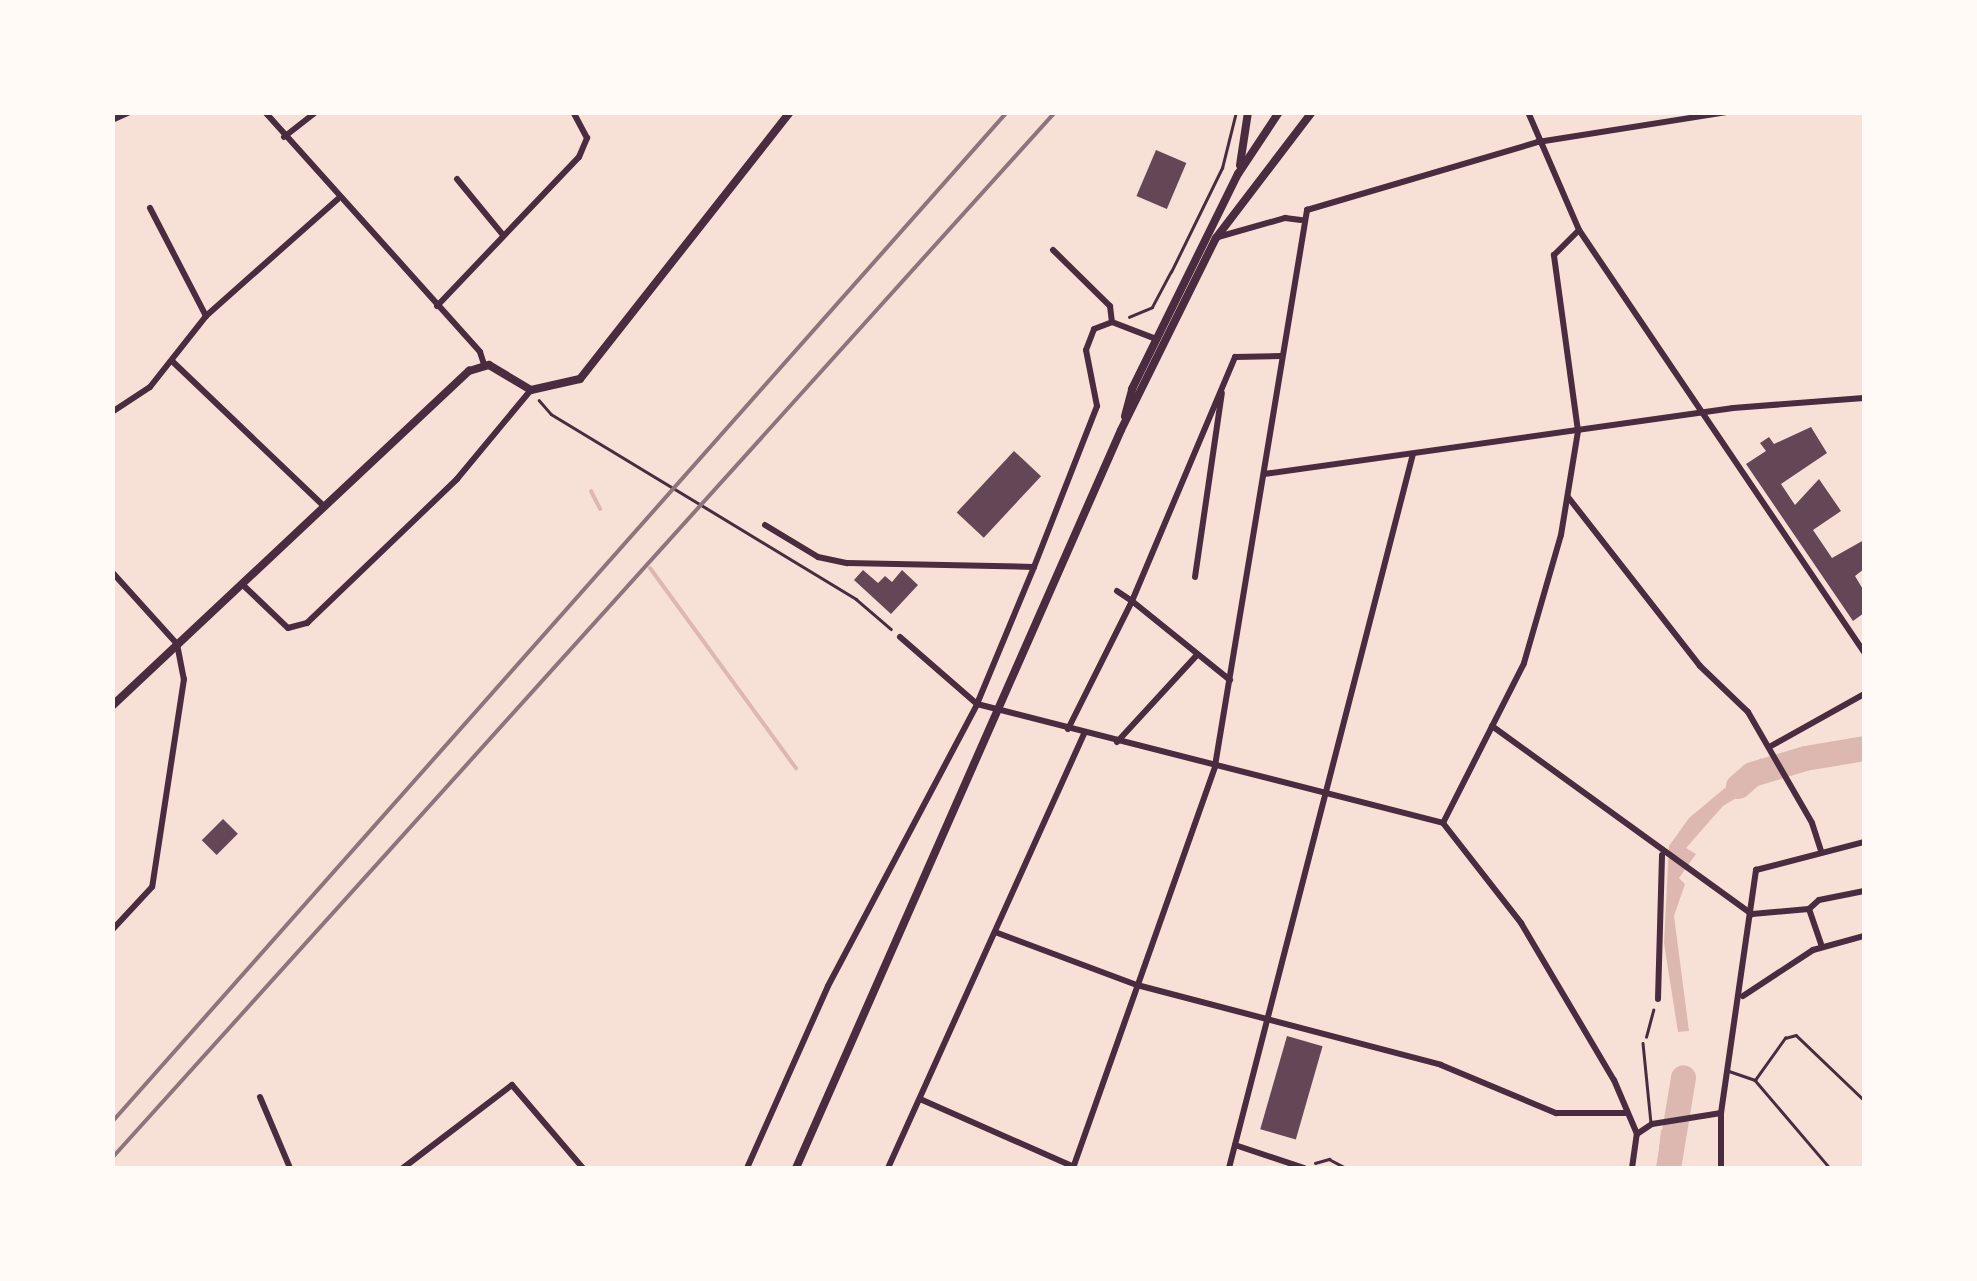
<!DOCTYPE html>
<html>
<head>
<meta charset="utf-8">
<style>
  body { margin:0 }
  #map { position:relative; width:1977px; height:1281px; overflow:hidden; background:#f7e1d7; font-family:"Roboto Serif",serif }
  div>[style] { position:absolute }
  .water>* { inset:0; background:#dcb8b0 }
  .stream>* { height:4px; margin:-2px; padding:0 2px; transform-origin:2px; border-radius:2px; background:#dcb8b0 }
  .river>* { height:25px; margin:-12.5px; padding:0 12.5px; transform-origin:12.5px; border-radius:12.5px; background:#dcb8b0 }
  .building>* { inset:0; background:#644757; transform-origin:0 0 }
  .path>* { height:2.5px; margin:-1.25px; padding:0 1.25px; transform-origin:1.25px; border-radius:1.25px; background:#4a2c40 }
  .service>* { height:2.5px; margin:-1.25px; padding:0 1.25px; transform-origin:1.25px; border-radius:1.25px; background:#4a2c40 }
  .minor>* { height:6px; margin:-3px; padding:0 3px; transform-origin:3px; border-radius:3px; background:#4a2c40 }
  .tertiary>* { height:8px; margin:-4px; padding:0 4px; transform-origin:4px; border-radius:4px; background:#4a2c40 }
  .secondary>* { height:8px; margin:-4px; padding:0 4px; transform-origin:4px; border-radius:4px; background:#4a2c40 }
  .rail>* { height:4px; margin:-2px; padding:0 2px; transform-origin:2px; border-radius:2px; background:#8f747c }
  span { translate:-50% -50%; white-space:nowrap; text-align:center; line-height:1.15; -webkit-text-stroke:10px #fffaf5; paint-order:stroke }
  .frame { position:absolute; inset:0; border:115px solid #fffaf5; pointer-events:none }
</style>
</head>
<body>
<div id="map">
  <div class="water">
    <div style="clip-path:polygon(1761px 758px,1769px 778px,1723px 806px,1686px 848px,1696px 854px,1679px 878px,1685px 884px,1674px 916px,1689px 1031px,1678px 1032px,1664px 943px,1669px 846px,1689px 818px)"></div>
    <div style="clip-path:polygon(1681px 1123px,1673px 1168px,1657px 1168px,1661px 1130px)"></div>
  </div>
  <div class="stream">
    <div style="left:591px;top:491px;width:20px;rotate:63deg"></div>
    <div style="left:650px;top:568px;width:248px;rotate:53.9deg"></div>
  </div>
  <div class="river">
    <div style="left:1738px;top:786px;width:18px;rotate:-41deg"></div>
    <div style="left:1752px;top:774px;width:55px;rotate:-16.8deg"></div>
    <div style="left:1805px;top:758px;width:60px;rotate:-9.6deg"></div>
    <div style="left:1668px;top:1168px;width:92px;rotate:-80.6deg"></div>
  </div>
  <div class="building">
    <div style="left:1156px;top:150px;width:33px;height:50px;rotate:23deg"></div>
    <div style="clip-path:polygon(1811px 427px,1827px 453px,1781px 484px,1795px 505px,1819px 479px,1841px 511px,1813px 530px,1832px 558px,1864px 540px,1864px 569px,1855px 576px,1864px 591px,1864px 613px,1853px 621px,1746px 464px,1766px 451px,1760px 443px,1769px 437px,1774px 444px)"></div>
    <div style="left:1014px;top:451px;width:37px;height:84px;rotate:43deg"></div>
    <div style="clip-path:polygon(863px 570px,878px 583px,885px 576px,892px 582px,902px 570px,918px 585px,891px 614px,854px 580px)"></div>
    <div style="left:223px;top:819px;width:21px;height:30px;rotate:45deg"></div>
    <div style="left:1287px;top:1036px;width:37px;height:97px;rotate:16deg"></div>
  </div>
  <div class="path">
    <div style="left:1129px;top:317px;width:25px;rotate:-23deg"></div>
    <div style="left:1152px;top:307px;width:40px;rotate:-62deg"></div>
    <div style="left:1171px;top:272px;width:116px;rotate:-63.9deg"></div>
    <div style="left:1222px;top:168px;width:58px;rotate:-76deg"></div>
    <div style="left:539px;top:400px;width:18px;rotate:49deg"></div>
    <div style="left:551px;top:414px;width:357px;rotate:31.2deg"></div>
    <div style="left:856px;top:599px;width:46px;rotate:40.6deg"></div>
    <div style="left:1646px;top:1037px;width:28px;rotate:-75deg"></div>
    <div style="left:1315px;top:1163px;width:15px;rotate:-16deg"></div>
    <div style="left:1329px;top:1159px;width:19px;rotate:28deg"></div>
  </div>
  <div class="service">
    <div style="left:1643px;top:1043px;width:80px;rotate:84.3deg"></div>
    <div style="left:1729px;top:1071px;width:28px;rotate:19deg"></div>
    <div style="left:1755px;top:1080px;width:116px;rotate:49.6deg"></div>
    <div style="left:1755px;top:1080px;width:52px;rotate:-54.5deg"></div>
    <div style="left:1785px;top:1038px;width:11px;rotate:-15deg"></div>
    <div style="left:1796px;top:1035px;width:94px;rotate:43.7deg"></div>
  </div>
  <div class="minor">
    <div style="left:265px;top:112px;width:322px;rotate:48.1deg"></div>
    <div style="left:480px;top:352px;width:13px;rotate:72deg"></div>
    <div style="left:1528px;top:112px;width:129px;rotate:66.6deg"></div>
    <div style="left:1579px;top:230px;width:509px;rotate:55.97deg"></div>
    <div style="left:112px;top:120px;width:20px;rotate:-24deg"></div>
    <div style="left:284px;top:137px;width:41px;rotate:-38deg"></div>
    <div style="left:457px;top:179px;width:72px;rotate:50.6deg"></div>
    <div style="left:150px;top:208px;width:122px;rotate:62.6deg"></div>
    <div style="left:1218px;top:237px;width:70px;rotate:-15.8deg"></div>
    <div style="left:1285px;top:218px;width:16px;rotate:7deg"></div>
    <div style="left:1053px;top:250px;width:80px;rotate:44.5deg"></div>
    <div style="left:1110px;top:306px;width:16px;rotate:83deg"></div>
    <div style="left:437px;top:306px;width:206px;rotate:-46.4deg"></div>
    <div style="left:579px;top:157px;width:21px;rotate:-67deg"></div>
    <div style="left:587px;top:138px;width:30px;rotate:-118deg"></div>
    <div style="left:172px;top:361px;width:211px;rotate:43.7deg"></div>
    <div style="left:112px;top:412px;width:45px;rotate:-33.3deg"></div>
    <div style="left:150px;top:387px;width:90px;rotate:-51.7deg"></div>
    <div style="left:206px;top:316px;width:176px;rotate:-41.6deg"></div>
    <div style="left:1264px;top:474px;width:474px;rotate:-8deg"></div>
    <div style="left:1733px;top:408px;width:131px;rotate:-4.4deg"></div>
    <div style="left:1568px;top:497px;width:214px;rotate:52deg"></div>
    <div style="left:1700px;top:666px;width:66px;rotate:43.8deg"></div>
    <div style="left:1748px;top:712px;width:128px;rotate:60deg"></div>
    <div style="left:1812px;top:823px;width:28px;rotate:72deg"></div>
    <div style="left:765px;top:525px;width:62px;rotate:31.1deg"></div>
    <div style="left:818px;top:557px;width:30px;rotate:12deg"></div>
    <div style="left:847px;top:563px;width:187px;rotate:1.2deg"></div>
    <div style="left:112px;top:572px;width:97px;rotate:47.9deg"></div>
    <div style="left:177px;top:644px;width:36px;rotate:79deg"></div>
    <div style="left:184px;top:679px;width:210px;rotate:98.7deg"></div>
    <div style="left:152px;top:887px;width:59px;rotate:132.9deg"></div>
    <div style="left:1195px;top:577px;width:186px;rotate:-81.7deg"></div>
    <div style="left:243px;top:585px;width:62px;rotate:43.7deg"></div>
    <div style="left:288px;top:628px;width:20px;rotate:-15deg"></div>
    <div style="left:307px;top:623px;width:208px;rotate:-43.8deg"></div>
    <div style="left:457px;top:479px;width:116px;rotate:-50.3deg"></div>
    <div style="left:1117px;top:591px;width:18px;rotate:34deg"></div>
    <div style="left:1132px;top:601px;width:265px;rotate:-67.1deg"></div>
    <div style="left:1235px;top:357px;width:46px;rotate:-1.2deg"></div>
    <div style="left:900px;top:637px;width:102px;rotate:41deg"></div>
    <div style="left:977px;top:704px;width:481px;rotate:14.3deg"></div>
    <div style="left:1492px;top:726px;width:321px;rotate:35.9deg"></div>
    <div style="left:1752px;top:914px;width:57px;rotate:-5deg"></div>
    <div style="left:1809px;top:909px;width:13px;rotate:-42deg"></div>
    <div style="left:1819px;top:900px;width:46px;rotate:-11.3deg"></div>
    <div style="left:1068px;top:729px;width:143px;rotate:-63.4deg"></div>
    <div style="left:1132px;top:601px;width:126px;rotate:38.9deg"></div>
    <div style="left:1117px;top:742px;width:118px;rotate:-47.4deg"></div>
    <div style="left:1771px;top:746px;width:107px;rotate:-29.2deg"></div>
    <div style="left:1443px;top:823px;width:179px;rotate:-63.1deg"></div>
    <div style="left:1524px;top:663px;width:133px;rotate:-73.9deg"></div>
    <div style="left:1561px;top:535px;width:105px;rotate:-80.7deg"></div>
    <div style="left:1578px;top:431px;width:178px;rotate:-97.8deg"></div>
    <div style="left:1554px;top:255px;width:35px;rotate:-45deg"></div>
    <div style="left:1443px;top:823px;width:127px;rotate:52deg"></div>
    <div style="left:1521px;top:923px;width:182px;rotate:59.4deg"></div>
    <div style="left:1614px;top:1080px;width:59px;rotate:66.9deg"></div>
    <div style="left:1809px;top:909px;width:39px;rotate:71deg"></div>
    <div style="left:995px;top:932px;width:152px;rotate:20.5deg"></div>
    <div style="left:1137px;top:985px;width:314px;rotate:14.7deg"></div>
    <div style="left:1441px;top:1065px;width:125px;rotate:22.7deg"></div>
    <div style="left:1556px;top:1113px;width:69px"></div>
    <div style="left:1743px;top:996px;width:84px;rotate:-33.3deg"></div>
    <div style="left:1813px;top:950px;width:53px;rotate:-15.4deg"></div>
    <div style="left:1658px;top:999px;width:144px;rotate:-88.4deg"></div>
    <div style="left:260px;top:1097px;width:77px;rotate:67.1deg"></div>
    <div style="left:920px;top:1099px;width:168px;rotate:23.8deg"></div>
    <div style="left:1235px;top:1145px;width:73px;rotate:18.4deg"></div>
    <div style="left:403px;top:1168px;width:137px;rotate:-37.3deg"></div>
    <div style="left:512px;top:1085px;width:109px;rotate:49.5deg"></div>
    <div style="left:747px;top:1168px;width:199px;rotate:-66deg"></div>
    <div style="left:828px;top:986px;width:319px;rotate:-62.1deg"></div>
    <div style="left:977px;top:704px;width:148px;rotate:-67.4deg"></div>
    <div style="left:1034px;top:567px;width:173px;rotate:-68.6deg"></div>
    <div style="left:1097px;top:406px;width:57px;rotate:-101.1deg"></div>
    <div style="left:1086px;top:350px;width:22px;rotate:-69deg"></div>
    <div style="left:1094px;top:329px;width:19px;rotate:-21deg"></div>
    <div style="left:1112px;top:322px;width:47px;rotate:21.1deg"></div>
    <div style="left:888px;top:1168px;width:477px;rotate:-65.7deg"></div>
    <div style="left:1073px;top:1168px;width:426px;rotate:-70.5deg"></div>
    <div style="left:1215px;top:766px;width:564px;rotate:-80.6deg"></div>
    <div style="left:1307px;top:210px;width:241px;rotate:-16.4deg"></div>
    <div style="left:1538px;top:142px;width:191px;rotate:-9deg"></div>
    <div style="left:1229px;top:1168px;width:737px;rotate:-75.55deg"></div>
    <div style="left:1632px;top:1168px;width:34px;rotate:-82deg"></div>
    <div style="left:1637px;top:1134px;width:18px;rotate:-34deg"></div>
    <div style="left:1652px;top:1124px;width:70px;rotate:-9.1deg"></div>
    <div style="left:1721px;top:1168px;width:55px;rotate:-90deg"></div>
    <div style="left:1721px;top:1113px;width:246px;rotate:-81.8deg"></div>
    <div style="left:1756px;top:870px;width:112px;rotate:-14.5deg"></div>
  </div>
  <div class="tertiary">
    <div style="left:112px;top:706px;width:490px;rotate:-43.2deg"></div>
    <div style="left:469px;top:371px;width:21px;rotate:-17deg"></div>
    <div style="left:489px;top:365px;width:49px;rotate:30.8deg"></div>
    <div style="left:531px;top:390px;width:50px;rotate:-12.7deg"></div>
    <div style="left:580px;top:379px;width:340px;rotate:-51.8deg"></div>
  </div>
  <div class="secondary">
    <div style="left:1240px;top:165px;width:54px;rotate:-81.4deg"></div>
    <div style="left:1125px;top:416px;width:28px;rotate:-75deg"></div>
    <div style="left:1132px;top:389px;width:240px;rotate:-63.8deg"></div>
    <div style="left:1238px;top:174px;width:74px;rotate:-56.5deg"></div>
    <div style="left:796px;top:1168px;width:806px;rotate:-66.23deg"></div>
    <div style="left:1121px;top:430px;width:214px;rotate:-63.7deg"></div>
    <div style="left:1216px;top:238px;width:158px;rotate:-52.7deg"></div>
  </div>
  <div class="rail">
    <div style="left:112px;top:1122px;width:1349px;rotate:-48.45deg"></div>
    <div style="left:112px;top:1158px;width:1408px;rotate:-47.96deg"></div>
  </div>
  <div class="frame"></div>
</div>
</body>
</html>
